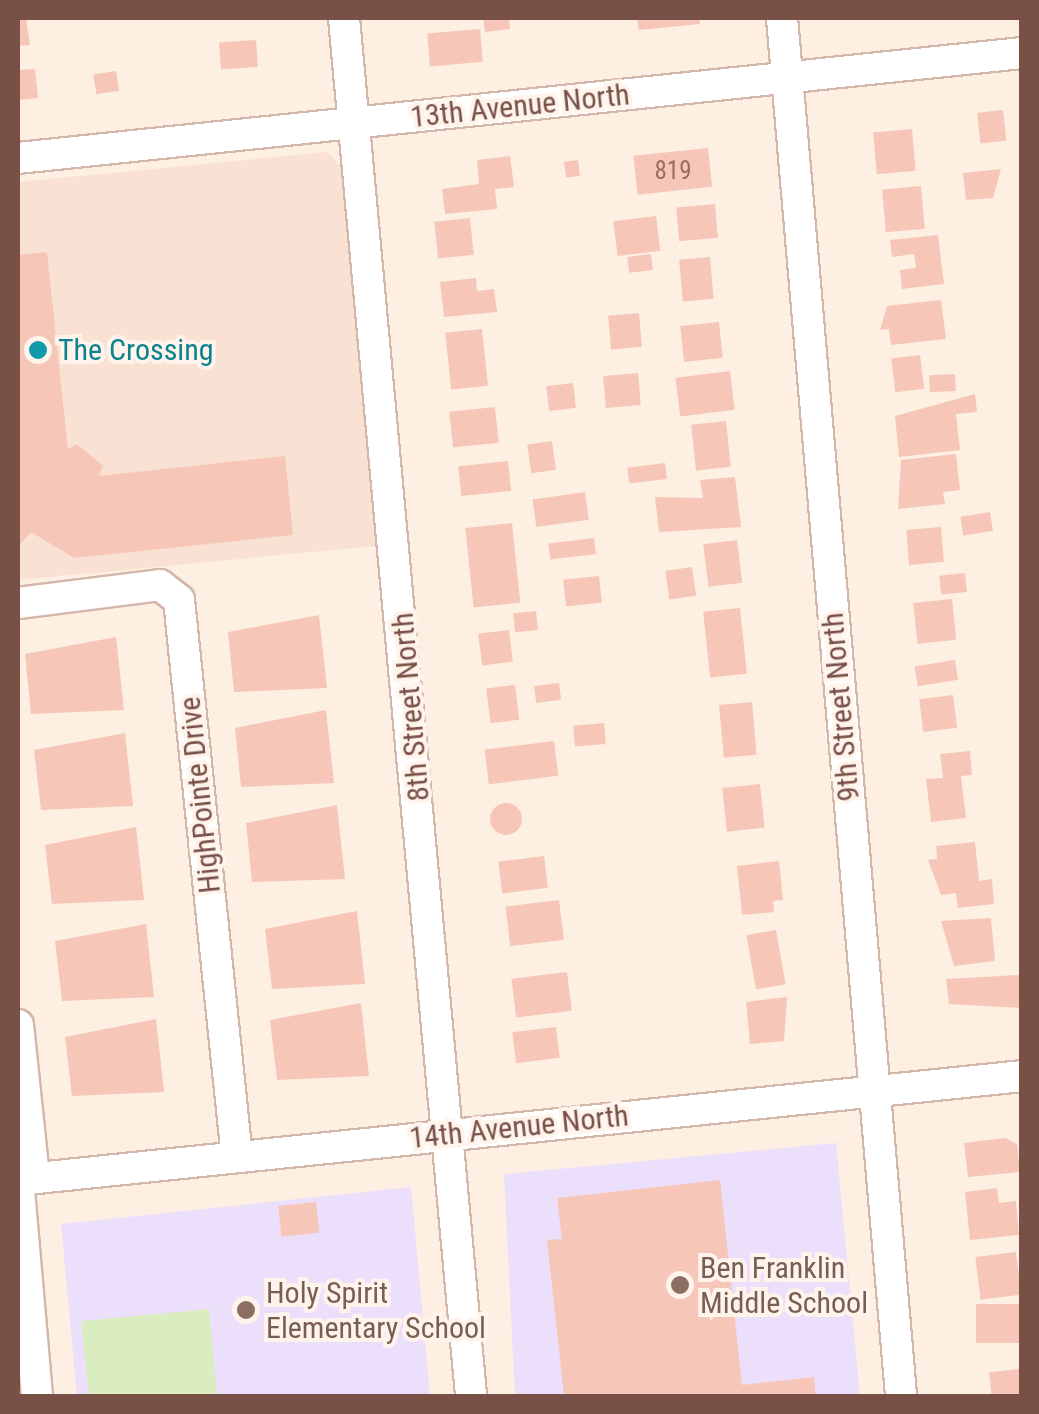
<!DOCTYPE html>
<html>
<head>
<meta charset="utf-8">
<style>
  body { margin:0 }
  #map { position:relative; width:1039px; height:1414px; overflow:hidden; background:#feefe3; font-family:"Roboto Condensed",sans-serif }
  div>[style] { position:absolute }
  .residential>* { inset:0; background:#f9e2d3 }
  .education>* { inset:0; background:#ecdffb }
  .green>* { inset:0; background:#d9edc0 }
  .building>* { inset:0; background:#f6c7b8; transform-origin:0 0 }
  .round { border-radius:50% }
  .roads { filter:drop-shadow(2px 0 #d3b7aa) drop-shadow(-2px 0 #d3b7aa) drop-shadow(0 2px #d3b7aa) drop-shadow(0 -2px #d3b7aa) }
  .street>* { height:30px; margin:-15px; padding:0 15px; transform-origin:15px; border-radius:15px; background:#fff }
  .dots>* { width:28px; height:28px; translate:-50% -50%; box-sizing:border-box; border:5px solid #fff4eb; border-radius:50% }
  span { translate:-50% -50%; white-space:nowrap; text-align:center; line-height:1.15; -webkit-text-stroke:8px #fff4eb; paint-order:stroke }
  .number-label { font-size:25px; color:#986e62 }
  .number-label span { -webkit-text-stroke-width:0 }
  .street-label { font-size:30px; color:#795046 }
  .culture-label { font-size:30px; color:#0d838f }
  .left { translate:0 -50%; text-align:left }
  .education-label { font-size:30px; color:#785e54 }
  .frame { position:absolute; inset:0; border:20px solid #795046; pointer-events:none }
</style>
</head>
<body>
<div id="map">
  <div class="residential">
    <div style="clip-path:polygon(327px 152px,343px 168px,376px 546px,18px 580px,18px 182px)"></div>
  </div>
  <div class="education">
    <div style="clip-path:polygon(836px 1143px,860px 1396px,515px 1396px,504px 1174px)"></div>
    <div style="clip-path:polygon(411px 1187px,430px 1396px,77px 1396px,61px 1224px)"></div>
  </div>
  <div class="green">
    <div style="clip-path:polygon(209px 1309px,217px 1396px,89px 1396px,81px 1321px)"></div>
  </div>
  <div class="building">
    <div style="clip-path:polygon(18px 18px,26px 18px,30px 45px,18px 46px)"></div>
    <div style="clip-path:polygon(483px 18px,509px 18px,510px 29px,485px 32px)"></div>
    <div style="clip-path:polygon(637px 18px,699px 18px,700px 24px,639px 30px)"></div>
    <div style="left:480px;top:29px;width:33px;height:53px;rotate:85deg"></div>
    <div style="left:256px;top:40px;width:27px;height:37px;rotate:86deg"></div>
    <div style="clip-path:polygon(35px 69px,38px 98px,18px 100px,18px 70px)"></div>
    <div style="left:116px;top:71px;width:20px;height:23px;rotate:81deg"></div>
    <div style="left:1003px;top:110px;width:31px;height:26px;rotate:84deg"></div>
    <div style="left:912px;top:129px;width:42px;height:39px;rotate:85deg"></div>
    <div style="left:708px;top:148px;width:39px;height:75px;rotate:84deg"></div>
    <div style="clip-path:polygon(510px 156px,514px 187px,495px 189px,497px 209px,445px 214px,442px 189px,479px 184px,477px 160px)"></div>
    <div style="left:578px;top:160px;width:16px;height:14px;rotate:83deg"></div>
    <div style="clip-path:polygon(1001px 169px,993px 198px,966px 200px,963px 173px)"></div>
    <div style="left:921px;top:186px;width:43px;height:39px;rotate:85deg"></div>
    <div style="left:715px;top:204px;width:34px;height:39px;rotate:85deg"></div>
    <div style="left:656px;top:216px;width:35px;height:43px;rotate:83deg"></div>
    <div style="left:470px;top:218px;width:37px;height:36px;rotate:84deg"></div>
    <div style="clip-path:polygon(938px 235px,944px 284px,902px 289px,900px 270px,916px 268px,914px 254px,892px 257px,890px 240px)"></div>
    <div style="clip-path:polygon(47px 252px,68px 449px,77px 444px,103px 466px,99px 476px,285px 456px,293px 535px,74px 558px,31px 532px,18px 547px,18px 255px)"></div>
    <div style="left:651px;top:254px;width:16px;height:24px;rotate:83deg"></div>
    <div style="left:710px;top:257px;width:42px;height:31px;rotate:85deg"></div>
    <div style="clip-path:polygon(476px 278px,477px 291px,494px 289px,497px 312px,444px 317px,440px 282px)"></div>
    <div style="clip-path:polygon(941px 300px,946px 339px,891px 345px,889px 329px,880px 330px,887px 306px)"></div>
    <div style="left:639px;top:313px;width:34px;height:31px;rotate:85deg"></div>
    <div style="left:719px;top:322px;width:36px;height:39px;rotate:84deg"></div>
    <div style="left:482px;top:329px;width:57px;height:37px;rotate:84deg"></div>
    <div style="left:920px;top:355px;width:34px;height:29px;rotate:83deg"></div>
    <div style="left:730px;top:371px;width:39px;height:55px;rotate:83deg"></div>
    <div style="left:638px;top:373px;width:32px;height:35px;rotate:85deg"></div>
    <div style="left:955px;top:374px;width:17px;height:26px;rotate:87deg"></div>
    <div style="left:573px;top:383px;width:25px;height:27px;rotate:83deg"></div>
    <div style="clip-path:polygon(975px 394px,977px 412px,956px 414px,960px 450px,899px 457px,895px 416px)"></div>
    <div style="left:495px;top:407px;width:36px;height:46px;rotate:84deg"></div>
    <div style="left:726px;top:421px;width:46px;height:35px;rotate:84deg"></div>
    <div style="left:552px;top:441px;width:29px;height:25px;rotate:82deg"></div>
    <div style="clip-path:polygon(956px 454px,960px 490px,943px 492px,945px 504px,898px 509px,901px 460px)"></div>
    <div style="left:508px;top:461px;width:30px;height:50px;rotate:84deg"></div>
    <div style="left:665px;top:463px;width:16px;height:38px;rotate:83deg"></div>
    <div style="clip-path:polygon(735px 477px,741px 527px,659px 532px,655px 497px,703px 498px,700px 480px)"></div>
    <div style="left:585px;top:492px;width:28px;height:53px;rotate:82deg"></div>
    <div style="left:990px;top:512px;width:19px;height:30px;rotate:81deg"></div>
    <div style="left:512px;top:523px;width:80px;height:47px;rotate:84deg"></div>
    <div style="left:941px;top:527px;width:35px;height:35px;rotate:85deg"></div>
    <div style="left:594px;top:538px;width:16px;height:46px;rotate:83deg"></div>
    <div style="left:737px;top:540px;width:43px;height:34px;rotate:83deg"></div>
    <div style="left:692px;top:567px;width:29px;height:27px;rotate:82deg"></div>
    <div style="left:965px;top:573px;width:19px;height:26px;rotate:84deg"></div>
    <div style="left:599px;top:576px;width:27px;height:36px;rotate:84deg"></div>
    <div style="left:952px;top:599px;width:41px;height:39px;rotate:84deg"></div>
    <div style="left:740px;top:608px;width:66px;height:37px;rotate:84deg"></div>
    <div style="left:536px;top:611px;width:19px;height:23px;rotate:84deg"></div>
    <div style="clip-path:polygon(319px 615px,327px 688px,234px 692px,228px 632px)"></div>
    <div style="left:509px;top:630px;width:32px;height:31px;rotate:83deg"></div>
    <div style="clip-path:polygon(116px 637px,124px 710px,31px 714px,25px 654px)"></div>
    <div style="left:955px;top:660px;width:20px;height:41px;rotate:81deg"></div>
    <div style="left:559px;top:683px;width:17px;height:25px;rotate:83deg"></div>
    <div style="left:515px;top:685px;width:35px;height:29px;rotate:83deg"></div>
    <div style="left:953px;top:695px;width:33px;height:34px;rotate:83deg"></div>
    <div style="left:752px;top:702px;width:53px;height:33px;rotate:85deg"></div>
    <div style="clip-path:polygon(326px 710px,334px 783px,241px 787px,235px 728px)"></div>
    <div style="left:604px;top:723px;width:21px;height:31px;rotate:85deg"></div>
    <div style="clip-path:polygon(125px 733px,133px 806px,41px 810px,34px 750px)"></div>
    <div style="left:554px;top:741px;width:35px;height:70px;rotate:83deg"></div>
    <div style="clip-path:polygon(970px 751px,972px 775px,961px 776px,966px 818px,931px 822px,926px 779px,943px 778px,940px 754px)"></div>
    <div style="left:760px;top:784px;width:44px;height:38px;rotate:84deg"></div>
    <div class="round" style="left:490px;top:803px;width:32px;height:32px"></div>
    <div style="clip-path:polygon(337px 805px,345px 879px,252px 882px,246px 823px)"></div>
    <div style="clip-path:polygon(136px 827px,144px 900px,52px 904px,45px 845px)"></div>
    <div style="clip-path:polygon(975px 842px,979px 881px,992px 879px,994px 904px,958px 908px,956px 893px,941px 895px,928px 860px,937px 859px,936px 846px)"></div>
    <div style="left:544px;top:856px;width:32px;height:46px;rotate:83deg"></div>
    <div style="clip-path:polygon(779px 861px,783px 900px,773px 901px,774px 912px,742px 915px,737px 866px)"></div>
    <div style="left:559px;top:900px;width:40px;height:54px;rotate:83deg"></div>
    <div style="clip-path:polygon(357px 911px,365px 984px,272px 989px,265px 929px)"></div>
    <div style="clip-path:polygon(991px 918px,995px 961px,954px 966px,941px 921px)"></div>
    <div style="clip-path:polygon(146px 924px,154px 997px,62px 1001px,55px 941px)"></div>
    <div style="left:776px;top:930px;width:55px;height:30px;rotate:80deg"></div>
    <div style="left:567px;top:972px;width:39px;height:56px;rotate:83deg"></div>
    <div style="clip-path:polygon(1020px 975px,1022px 1008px,949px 1004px,946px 979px)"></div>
    <div style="clip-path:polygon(787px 997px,784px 1041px,750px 1044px,746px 1002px)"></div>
    <div style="clip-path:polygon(361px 1003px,369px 1076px,277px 1080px,270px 1020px)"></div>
    <div style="clip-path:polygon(156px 1019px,164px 1092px,72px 1096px,65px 1037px)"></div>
    <div style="left:556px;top:1027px;width:31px;height:44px;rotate:83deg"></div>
    <div style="clip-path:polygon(1005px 1138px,1017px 1144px,1020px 1172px,968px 1177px,964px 1143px)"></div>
    <div style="clip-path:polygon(720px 1180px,742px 1385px,814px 1377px,816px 1396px,564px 1396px,547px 1240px,562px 1239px,557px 1198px)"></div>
    <div style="clip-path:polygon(997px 1188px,999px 1203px,1016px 1201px,1019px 1235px,970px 1240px,965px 1192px)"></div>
    <div style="left:316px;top:1202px;width:31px;height:38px;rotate:84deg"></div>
    <div style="left:1016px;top:1252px;width:43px;height:41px;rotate:83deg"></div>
    <div style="left:1022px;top:1304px;width:39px;height:46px;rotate:90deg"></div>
    <div style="left:1019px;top:1369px;width:27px;height:30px;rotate:84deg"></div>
  </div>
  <div class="roads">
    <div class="street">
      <div style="left:344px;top:18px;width:1384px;rotate:84.73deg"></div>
      <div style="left:782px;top:18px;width:1383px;rotate:85.06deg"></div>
      <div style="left:18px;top:158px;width:1009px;rotate:-5.97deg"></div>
      <div style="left:18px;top:603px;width:143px;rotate:-7.2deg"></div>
      <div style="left:160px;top:585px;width:24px;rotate:38deg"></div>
      <div style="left:179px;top:600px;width:560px;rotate:84.06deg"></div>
      <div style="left:18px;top:1025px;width:154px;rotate:84deg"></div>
      <div style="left:37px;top:1396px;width:217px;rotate:-95deg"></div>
      <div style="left:18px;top:1180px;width:1009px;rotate:-5.91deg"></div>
    </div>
  </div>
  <div class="dots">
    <div style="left:38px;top:350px;background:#0f9aa8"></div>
    <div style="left:680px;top:1285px;background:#8d6e63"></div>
    <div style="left:246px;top:1310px;background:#8d6e63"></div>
  </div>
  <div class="number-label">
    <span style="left:673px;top:171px">819</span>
  </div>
  <div class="street-label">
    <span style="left:520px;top:106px;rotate:-6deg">13th Avenue North</span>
    <span style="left:411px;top:707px;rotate:-95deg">8th Street North</span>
    <span style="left:841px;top:707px;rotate:-95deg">9th Street North</span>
    <span style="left:200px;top:795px;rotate:-96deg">HighPointe Drive</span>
    <span style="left:519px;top:1127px;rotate:-6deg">14th Avenue North</span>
  </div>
  <div class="culture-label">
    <span class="left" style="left:58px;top:350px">The Crossing</span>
  </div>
  <div class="education-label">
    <span class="left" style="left:700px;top:1285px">Ben Franklin<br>Middle School</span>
    <span class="left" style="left:266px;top:1310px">Holy Spirit<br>Elementary School</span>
  </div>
  <div class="frame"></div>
</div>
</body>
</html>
